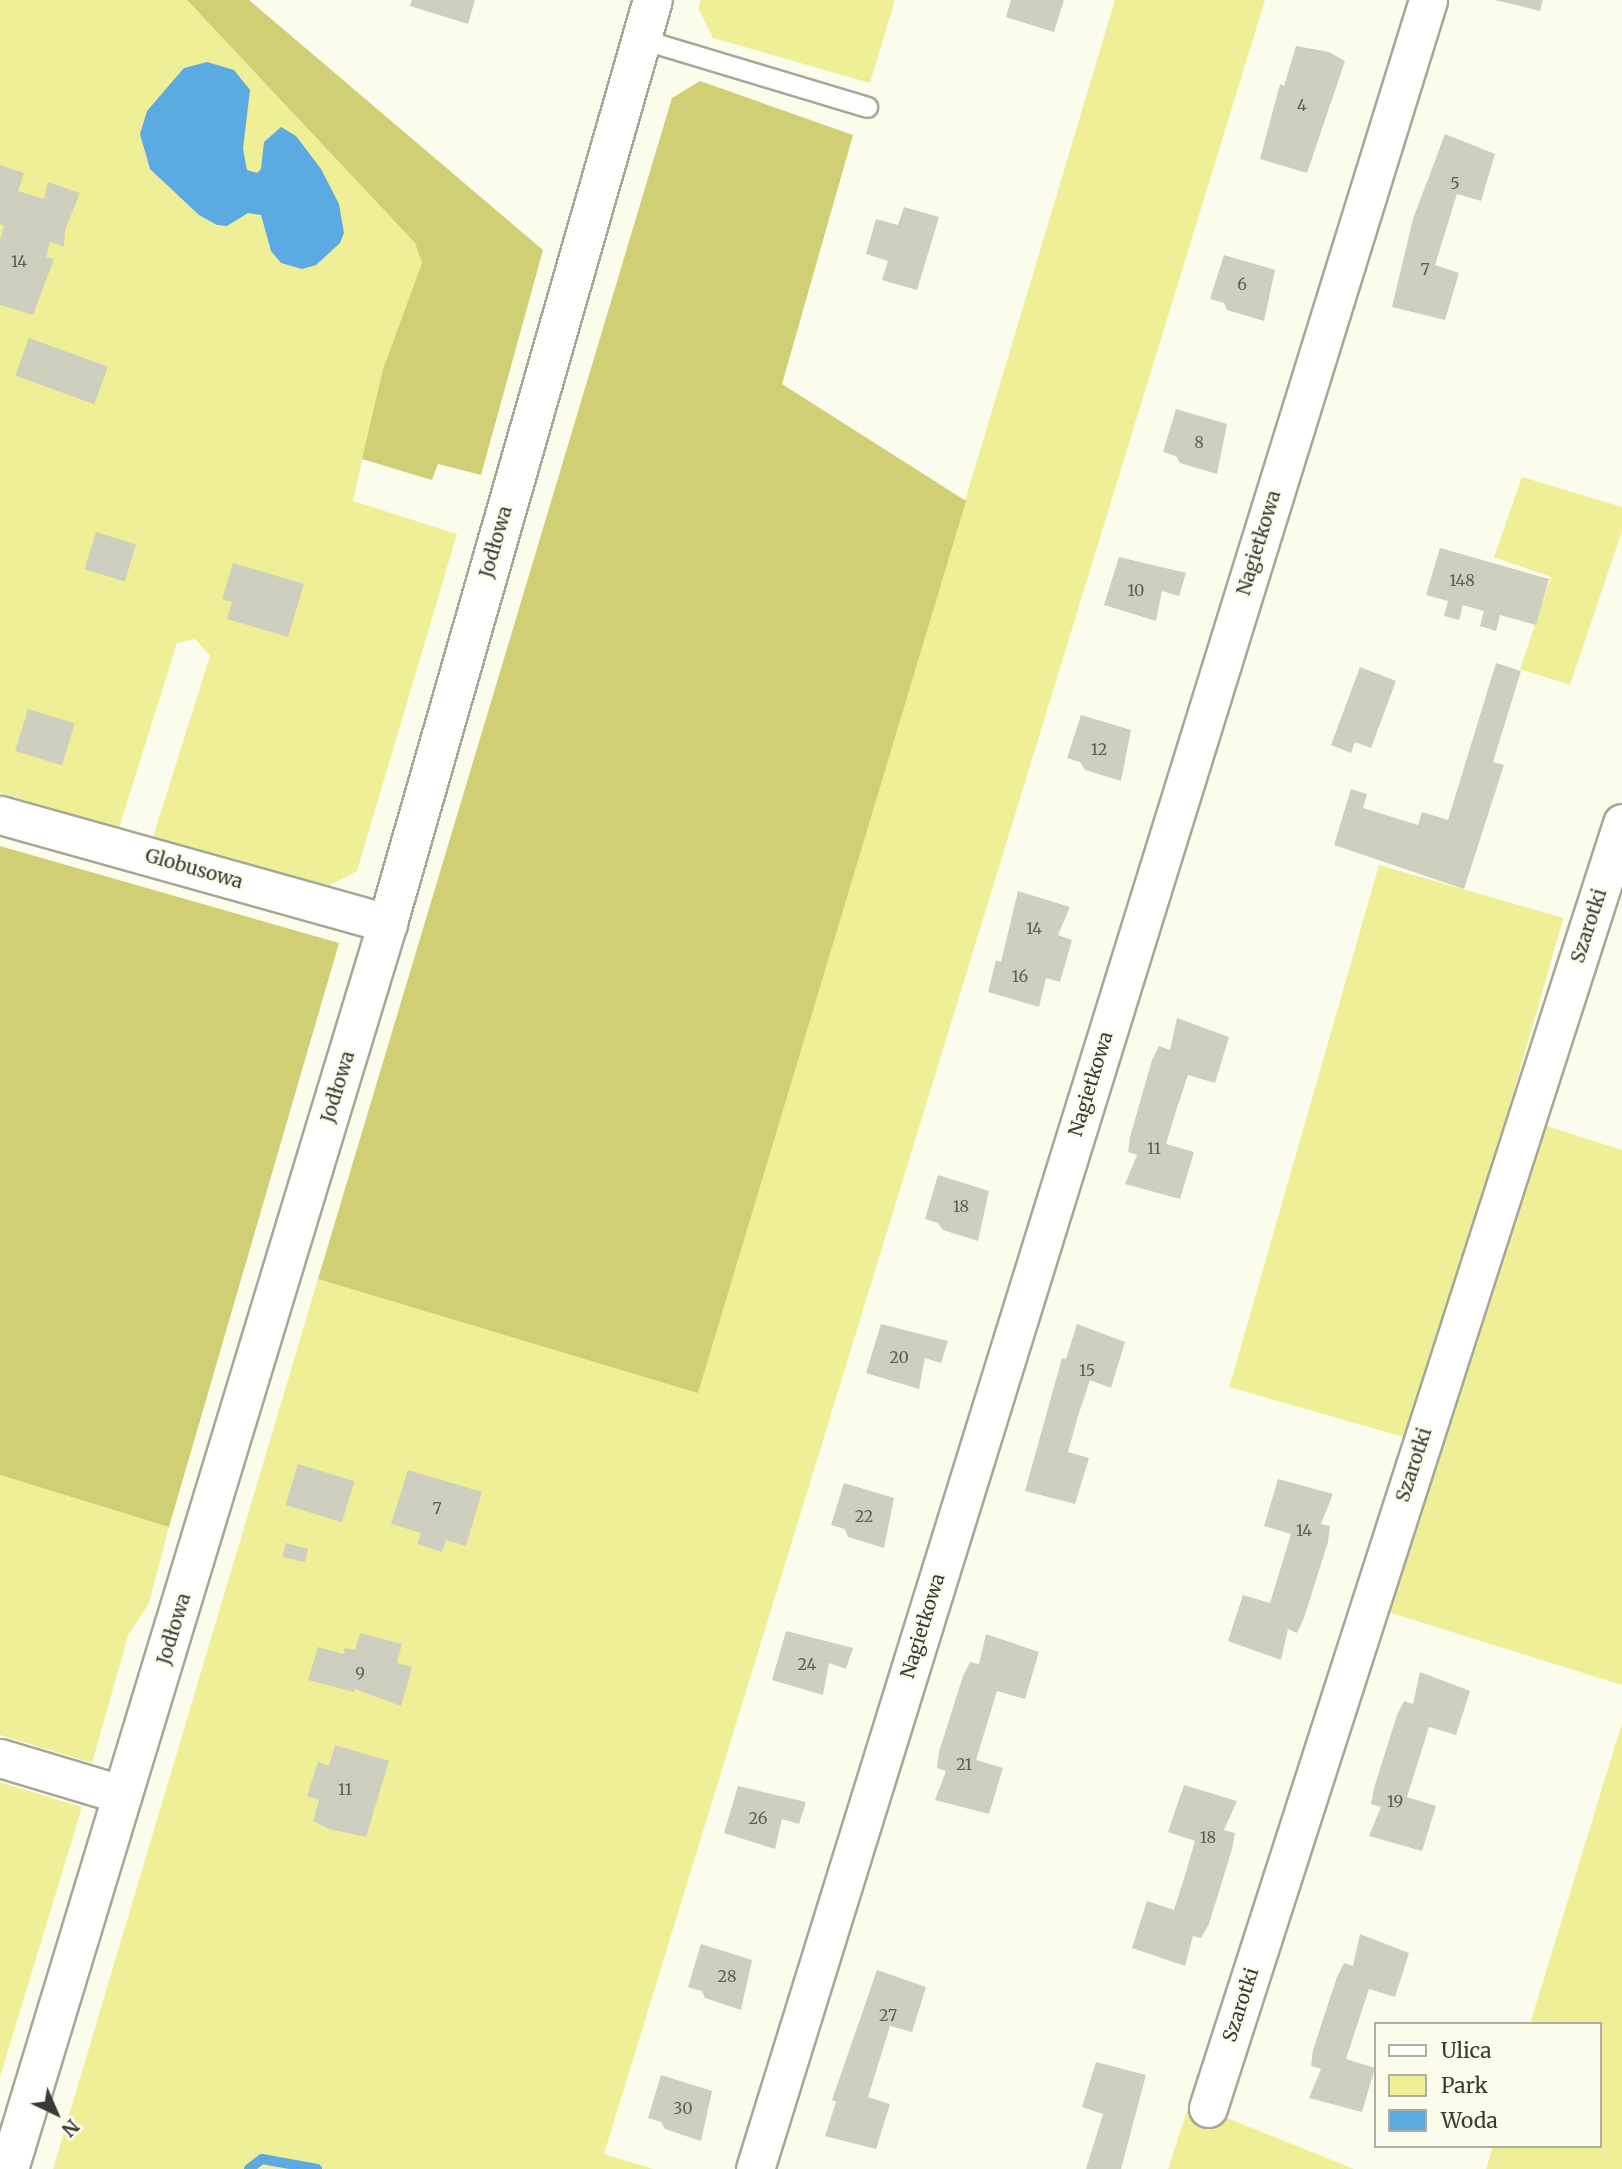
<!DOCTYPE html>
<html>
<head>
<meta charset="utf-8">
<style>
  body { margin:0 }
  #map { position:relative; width:1622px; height:2169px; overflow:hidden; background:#fcfced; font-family:Merriweather,serif }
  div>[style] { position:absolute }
  .green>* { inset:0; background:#efef97; transform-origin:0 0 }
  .forest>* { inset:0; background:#d0cf75 }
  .water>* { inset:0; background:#5baae2 }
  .stream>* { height:10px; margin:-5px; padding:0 5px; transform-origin:5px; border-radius:5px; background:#5baae2 }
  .building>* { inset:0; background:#cfcfc0; transform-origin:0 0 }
  .roads { filter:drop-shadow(2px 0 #a7a798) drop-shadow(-2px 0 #a7a798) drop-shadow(0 2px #a7a798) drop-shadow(0 -2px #a7a798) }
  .service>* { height:19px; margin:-9.5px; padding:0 9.5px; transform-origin:9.5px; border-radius:9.5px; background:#fff }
  .minor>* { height:37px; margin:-18.5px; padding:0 18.5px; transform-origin:18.5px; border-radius:18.5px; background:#fff }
  .tertiary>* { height:38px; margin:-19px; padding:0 19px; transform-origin:19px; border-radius:19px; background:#fff }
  span { translate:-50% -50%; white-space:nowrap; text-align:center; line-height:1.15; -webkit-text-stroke:5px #fcfced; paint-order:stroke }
  .number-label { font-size:16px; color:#5e5f57 }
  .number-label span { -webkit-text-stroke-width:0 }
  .street-label { font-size:19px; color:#393a34 }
  .legend { position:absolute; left:1374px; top:2022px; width:228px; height:126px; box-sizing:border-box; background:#fcfced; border:2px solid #aeaea3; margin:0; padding:9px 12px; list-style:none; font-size:21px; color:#393a34 }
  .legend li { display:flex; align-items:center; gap:14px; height:35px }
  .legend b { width:35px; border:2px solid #aeaea3 }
  .north { position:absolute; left:21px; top:2078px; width:70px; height:70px; -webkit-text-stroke:5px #fcfced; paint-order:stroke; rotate:136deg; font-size:19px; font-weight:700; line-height:28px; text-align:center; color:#393a34 }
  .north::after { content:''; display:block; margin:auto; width:24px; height:32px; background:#393a34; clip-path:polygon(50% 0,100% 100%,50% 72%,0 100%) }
</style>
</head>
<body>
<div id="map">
  <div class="green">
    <div style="clip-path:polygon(0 0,187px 0,415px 243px,422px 263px,383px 369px,353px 501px,457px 534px,357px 871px,321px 890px,153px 837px,210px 656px,195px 639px,177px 643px,119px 828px,0 793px)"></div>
    <div style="clip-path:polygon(701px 0,895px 0,870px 83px,713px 38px,698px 8px)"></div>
    <div style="clip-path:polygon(1115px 0,1265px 0,604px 2154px,653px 2169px,53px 2169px,318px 1279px,698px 1392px)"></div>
    <div style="clip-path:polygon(1522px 477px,1622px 507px,1622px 531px,1570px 685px,1520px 669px,1551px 577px,1494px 557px)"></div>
    <div style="left:1379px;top:865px;width:192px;height:543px;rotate:16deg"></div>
    <div style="clip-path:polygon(1543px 1125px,1622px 1150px,1622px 1685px,1388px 1612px)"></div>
    <div style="clip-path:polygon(0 1475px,169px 1527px,149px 1603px,128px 1636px,92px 1763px,0 1735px)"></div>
    <div style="clip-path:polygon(1622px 1723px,1622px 2169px,1486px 2169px,1493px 2146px,1599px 2146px,1599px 2024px,1530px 2024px)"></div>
    <div style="clip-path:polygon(0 1782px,82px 1807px,0 2077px)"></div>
    <div style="clip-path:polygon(1189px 2105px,1227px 2118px,1354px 2169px,1168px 2169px)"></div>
  </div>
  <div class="forest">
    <div style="clip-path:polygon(187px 0,249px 0,543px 250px,481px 475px,438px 464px,432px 480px,362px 459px,383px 369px,422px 263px,415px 243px)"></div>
    <div style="clip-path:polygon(700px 81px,853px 135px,782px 384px,966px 501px,698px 1393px,318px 1279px,672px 98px)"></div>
    <div style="clip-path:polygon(0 846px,339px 943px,169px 1527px,0 1475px)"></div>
  </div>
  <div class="water">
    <div style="clip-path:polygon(207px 62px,234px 70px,250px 90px,243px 149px,247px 170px,257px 173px,261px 169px,264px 142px,281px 127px,296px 136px,321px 169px,339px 204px,344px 233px,340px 243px,316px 265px,302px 269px,281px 263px,271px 251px,261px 215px,248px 213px,227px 226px,217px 225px,199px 215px,150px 169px,140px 134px,147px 111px,184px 68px)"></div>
  </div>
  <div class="stream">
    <div style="left:249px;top:2169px;width:16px;rotate:-38deg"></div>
    <div style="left:262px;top:2159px;width:56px;rotate:10.3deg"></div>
  </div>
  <div class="building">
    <div style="clip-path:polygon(412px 0,475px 0,468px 24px,410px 6px)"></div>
    <div style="clip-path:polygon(1011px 0,1064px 0,1054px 32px,1006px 17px)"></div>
    <div style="clip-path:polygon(1495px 0,1543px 0,1540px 11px)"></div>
    <div style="clip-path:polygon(1296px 46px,1329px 52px,1345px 61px,1307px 173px,1260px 159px,1280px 84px,1284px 86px)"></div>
    <div style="clip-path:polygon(1445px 134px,1495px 154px,1481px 201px,1457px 194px,1435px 265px,1459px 273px,1445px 320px,1392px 307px,1413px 219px)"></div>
    <div style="clip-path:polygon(0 165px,24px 173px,18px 191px,44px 199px,48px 182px,80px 193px,65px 230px,64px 247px,50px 242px,46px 257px,54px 259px,33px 315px,0 305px,0 239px,4px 226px,0 224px)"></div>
    <div style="clip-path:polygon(904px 207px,939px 217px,917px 290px,882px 280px,888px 261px,866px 254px,876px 219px,898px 225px)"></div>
    <div style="clip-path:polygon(1224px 255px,1275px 270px,1264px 321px,1227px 310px,1224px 303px,1210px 299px)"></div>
    <div style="left:29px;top:338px;width:84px;height:40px;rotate:20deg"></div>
    <div style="clip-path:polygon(1176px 409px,1227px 424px,1217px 474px,1180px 463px,1176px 456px,1163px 452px)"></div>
    <div style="left:96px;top:532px;width:42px;height:39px;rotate:17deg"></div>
    <div style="clip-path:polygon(1440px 548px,1549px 579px,1536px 625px,1500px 615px,1496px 631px,1480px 626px,1484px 611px,1463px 605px,1459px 620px,1444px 616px,1448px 601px,1426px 595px)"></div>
    <div style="clip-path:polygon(1119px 557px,1186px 573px,1179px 596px,1162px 591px,1156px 621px,1104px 605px)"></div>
    <div style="clip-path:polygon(233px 563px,304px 584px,288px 637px,227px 619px,232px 602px,222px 599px)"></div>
    <div style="clip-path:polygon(1496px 663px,1521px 671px,1493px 762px,1504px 765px,1464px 889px,1334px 845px,1351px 789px,1367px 794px,1363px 808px,1418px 825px,1422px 812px,1448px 820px)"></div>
    <div style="clip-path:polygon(1360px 667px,1396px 681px,1371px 748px,1355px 742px,1351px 753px,1331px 745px)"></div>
    <div style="left:28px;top:709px;width:49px;height:44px;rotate:17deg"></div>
    <div style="clip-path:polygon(1081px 715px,1131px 730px,1121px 781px,1085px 770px,1080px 762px,1067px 758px)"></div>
    <div style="clip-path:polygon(1018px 891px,1070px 907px,1058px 935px,1072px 940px,1060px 982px,1046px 978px,1039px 1007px,988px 992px,996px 960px,1001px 962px)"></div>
    <div style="clip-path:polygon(1177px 1018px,1229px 1037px,1215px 1083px,1188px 1075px,1176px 1111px,1166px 1144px,1194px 1152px,1180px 1199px,1125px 1184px,1137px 1155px,1128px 1152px,1130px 1137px,1152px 1060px,1159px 1046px,1170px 1050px)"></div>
    <div style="clip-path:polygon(938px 1175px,989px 1191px,978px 1241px,943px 1230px,938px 1223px,925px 1219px)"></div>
    <div style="clip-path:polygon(881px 1324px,948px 1341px,941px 1363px,925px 1358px,919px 1389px,866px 1373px)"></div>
    <div style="clip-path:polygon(1077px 1324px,1125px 1342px,1111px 1388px,1090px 1380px,1078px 1416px,1068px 1452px,1089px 1458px,1075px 1504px,1025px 1491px,1062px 1358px,1066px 1359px)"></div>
    <div style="left:298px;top:1464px;width:59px;height:43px;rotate:17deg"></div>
    <div style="clip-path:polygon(408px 1470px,482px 1492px,466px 1546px,446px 1540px,442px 1552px,417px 1544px,421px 1533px,391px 1524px)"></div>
    <div style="clip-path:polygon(1278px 1479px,1333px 1494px,1321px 1524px,1330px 1526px,1328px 1542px,1304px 1618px,1297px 1633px,1288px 1629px,1281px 1660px,1228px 1641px,1243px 1595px,1270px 1603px,1291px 1534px,1264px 1526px)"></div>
    <div style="clip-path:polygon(844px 1483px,894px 1498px,884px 1548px,848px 1537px,845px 1529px,831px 1525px)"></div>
    <div style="left:286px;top:1543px;width:23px;height:14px;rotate:15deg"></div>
    <div style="clip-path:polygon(786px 1631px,853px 1648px,846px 1669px,829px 1663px,823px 1695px,772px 1680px)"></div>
    <div style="clip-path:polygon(360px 1633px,402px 1644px,397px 1663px,412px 1667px,401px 1706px,355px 1689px,354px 1692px,308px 1680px,318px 1647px,343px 1654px,345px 1648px,355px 1650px)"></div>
    <div style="clip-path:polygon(986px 1634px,1039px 1652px,1025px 1699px,997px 1691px,976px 1760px,1003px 1768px,989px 1814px,935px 1800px,946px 1771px,937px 1768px,939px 1752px,963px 1676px,970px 1662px,979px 1664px)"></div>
    <div style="clip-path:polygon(1420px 1672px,1470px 1691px,1456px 1735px,1429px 1727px,1407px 1797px,1436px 1806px,1422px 1851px,1369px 1836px,1381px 1807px,1371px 1804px,1374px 1788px,1397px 1715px,1404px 1701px,1413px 1704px)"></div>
    <div style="clip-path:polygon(335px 1745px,389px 1761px,366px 1837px,329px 1829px,313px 1821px,319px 1800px,307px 1796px,318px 1762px,329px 1766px)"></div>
    <div style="clip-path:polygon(1184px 1785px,1237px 1801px,1224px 1830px,1235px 1833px,1232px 1849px,1209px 1924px,1201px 1938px,1193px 1936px,1185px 1966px,1132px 1948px,1147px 1901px,1174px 1910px,1185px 1875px,1195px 1841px,1168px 1832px)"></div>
    <div style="clip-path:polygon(738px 1786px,806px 1802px,799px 1824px,782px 1819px,775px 1849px,724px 1833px)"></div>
    <div style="clip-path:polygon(1360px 1934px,1409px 1953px,1395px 1997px,1369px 1989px,1346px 2059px,1375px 2068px,1362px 2112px,1309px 2098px,1321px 2069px,1311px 2066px,1313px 2050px,1337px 1977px,1344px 1963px,1353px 1966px)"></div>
    <div style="clip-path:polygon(701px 1944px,752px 1960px,741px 2010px,705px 1998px,702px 1991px,688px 1987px)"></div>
    <div style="clip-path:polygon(877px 1970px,926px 1987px,912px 2032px,890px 2026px,879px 2062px,868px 2097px,890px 2104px,876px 2149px,825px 2136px,836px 2102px,832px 2100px)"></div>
    <div style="clip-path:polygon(1096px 2062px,1146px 2075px,1121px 2169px,1086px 2169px,1103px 2114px,1082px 2107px)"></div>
    <div style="clip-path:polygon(661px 2075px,712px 2091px,701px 2141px,665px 2129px,661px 2122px,648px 2118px)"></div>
  </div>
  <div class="roads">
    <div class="service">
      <div style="left:641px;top:39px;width:236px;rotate:16.7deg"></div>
    </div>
    <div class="minor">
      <div style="left:0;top:815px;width:403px;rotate:15.6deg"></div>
      <div style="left:0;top:1758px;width:128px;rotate:16.7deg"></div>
      <div style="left:1208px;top:2108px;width:1350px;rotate:-72.14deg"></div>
      <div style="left:755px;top:2169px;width:2271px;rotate:-72.76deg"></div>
    </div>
    <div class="tertiary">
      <div style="left:9px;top:2169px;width:1302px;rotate:-73.08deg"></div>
      <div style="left:388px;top:923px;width:960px;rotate:-73.98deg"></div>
    </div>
  </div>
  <div class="number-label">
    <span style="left:1302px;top:105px">4</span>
    <span style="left:1455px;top:183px">5</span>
    <span style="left:19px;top:261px">14</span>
    <span style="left:1425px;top:269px">7</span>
    <span style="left:1242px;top:284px">6</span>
    <span style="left:1199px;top:442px">8</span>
    <span style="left:1462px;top:580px">148</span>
    <span style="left:1136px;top:590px">10</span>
    <span style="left:1099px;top:749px">12</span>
    <span style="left:1034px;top:928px">14</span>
    <span style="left:1020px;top:976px">16</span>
    <span style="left:1154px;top:1148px">11</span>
    <span style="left:961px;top:1206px">18</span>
    <span style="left:899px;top:1357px">20</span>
    <span style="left:1087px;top:1370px">15</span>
    <span style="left:437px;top:1508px">7</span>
    <span style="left:864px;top:1516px">22</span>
    <span style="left:1304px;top:1530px">14</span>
    <span style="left:807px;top:1664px">24</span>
    <span style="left:360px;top:1673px">9</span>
    <span style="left:964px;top:1764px">21</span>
    <span style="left:345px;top:1789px">11</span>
    <span style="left:1395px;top:1801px">19</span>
    <span style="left:758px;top:1818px">26</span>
    <span style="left:1208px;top:1837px">18</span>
    <span style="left:727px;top:1976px">28</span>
    <span style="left:888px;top:2015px">27</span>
    <span style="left:683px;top:2108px">30</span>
  </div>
  <div class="street-label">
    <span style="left:496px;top:542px;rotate:-74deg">Jodłowa</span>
    <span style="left:1259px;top:543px;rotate:-73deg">Nagietkowa</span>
    <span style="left:194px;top:869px;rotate:16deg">Globusowa</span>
    <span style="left:1589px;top:926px;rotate:-72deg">Szarotki</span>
    <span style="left:1091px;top:1084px;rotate:-73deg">Nagietkowa</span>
    <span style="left:338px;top:1087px;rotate:-73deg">Jodłowa</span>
    <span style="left:1414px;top:1465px;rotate:-72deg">Szarotki</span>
    <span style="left:923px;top:1626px;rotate:-73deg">Nagietkowa</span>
    <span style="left:174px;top:1629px;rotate:-73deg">Jodłowa</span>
    <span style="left:1241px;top:2005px;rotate:-72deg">Szarotki</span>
  </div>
  <ul class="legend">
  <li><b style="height:9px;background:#fff"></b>Ulica</li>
  <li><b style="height:19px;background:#efef97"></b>Park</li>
  <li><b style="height:19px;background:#5baae2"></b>Woda</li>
  </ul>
  <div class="north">N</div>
</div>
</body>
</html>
